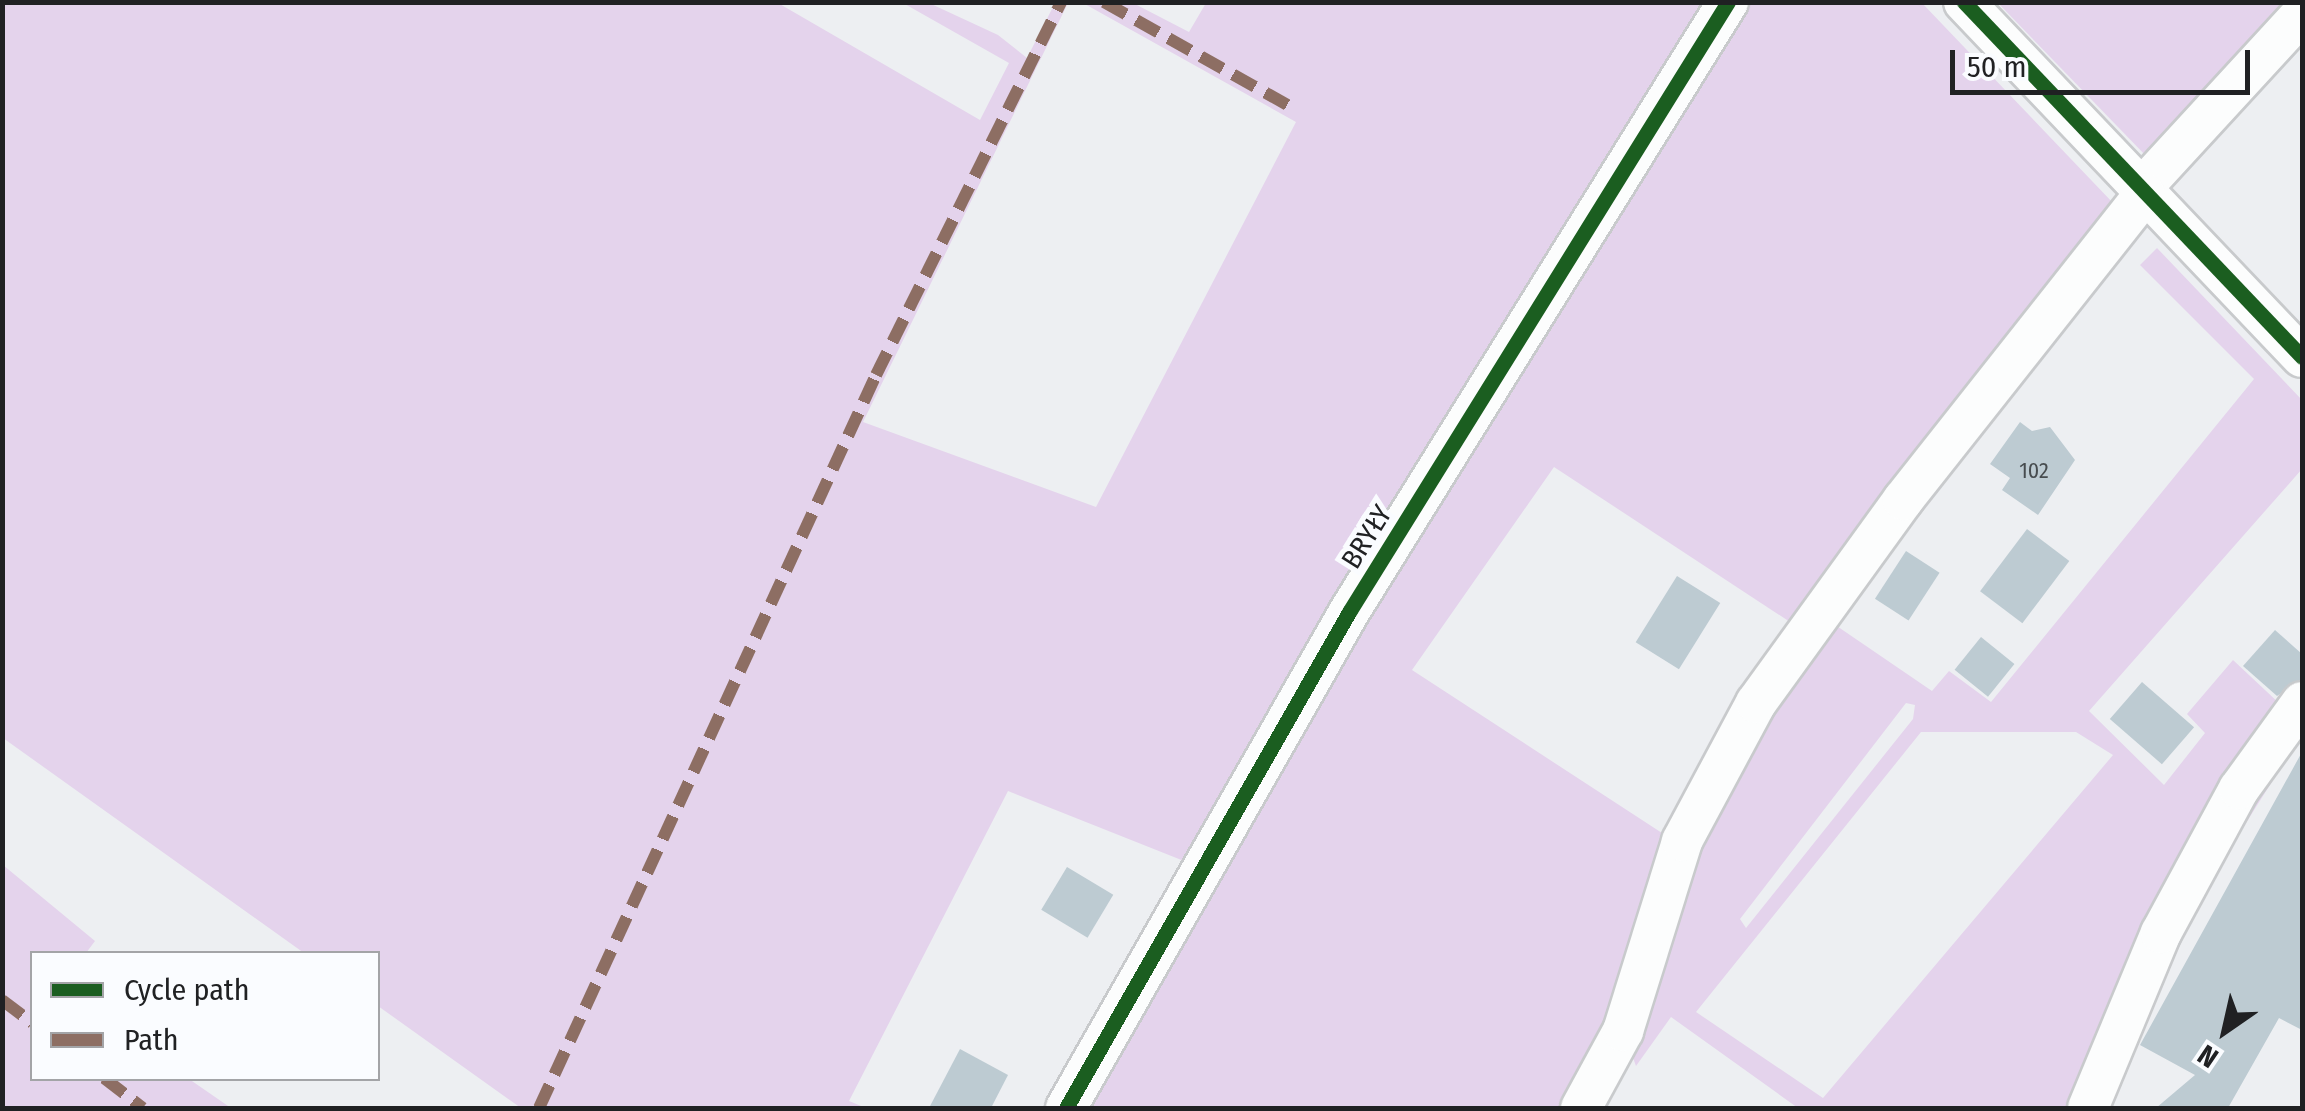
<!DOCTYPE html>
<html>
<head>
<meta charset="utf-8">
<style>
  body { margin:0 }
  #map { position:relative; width:2305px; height:1111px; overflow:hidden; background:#edeff2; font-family:"Fira Sans Condensed",sans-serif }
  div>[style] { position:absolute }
  .green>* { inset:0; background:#e4d3ec }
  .building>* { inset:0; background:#bdcbd2; transform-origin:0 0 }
  .roads { filter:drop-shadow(2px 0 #c8cacc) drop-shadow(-2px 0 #c8cacc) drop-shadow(0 2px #c8cacc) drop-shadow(0 -2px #c8cacc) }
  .minor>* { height:40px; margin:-20px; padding:0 20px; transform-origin:20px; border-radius:20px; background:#fcfdfd }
  .quiet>* { height:12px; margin-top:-6px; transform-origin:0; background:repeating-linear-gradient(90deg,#8d6e63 0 25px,transparent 0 37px) }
  .cycleway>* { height:15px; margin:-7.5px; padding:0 7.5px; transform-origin:7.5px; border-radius:7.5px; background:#1b5e20 }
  span { translate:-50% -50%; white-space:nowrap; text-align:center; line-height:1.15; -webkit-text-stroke:10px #fafcff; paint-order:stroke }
  .number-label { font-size:22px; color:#474c4f }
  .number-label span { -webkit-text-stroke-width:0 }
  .street-label { font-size:28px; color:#202123 }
  .frame { position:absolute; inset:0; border:5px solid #202123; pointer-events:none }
  .legend { position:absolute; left:30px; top:951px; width:350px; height:130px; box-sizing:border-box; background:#fafcff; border:2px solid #a3a4a7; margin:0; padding:12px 18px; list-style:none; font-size:30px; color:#202123 }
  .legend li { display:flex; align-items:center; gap:20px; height:50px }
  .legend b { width:50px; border:2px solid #a3a4a7 }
  .north { position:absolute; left:2175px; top:981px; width:100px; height:100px; -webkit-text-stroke:8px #fafcff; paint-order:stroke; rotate:214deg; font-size:28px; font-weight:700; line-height:40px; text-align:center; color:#202123 }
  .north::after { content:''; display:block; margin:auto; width:35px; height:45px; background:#202123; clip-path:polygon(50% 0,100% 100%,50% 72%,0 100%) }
  .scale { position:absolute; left:1950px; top:50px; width:300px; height:45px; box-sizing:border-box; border:5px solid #202123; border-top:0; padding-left:12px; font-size:30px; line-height:35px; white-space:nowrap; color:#202123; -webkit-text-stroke:8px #fafcff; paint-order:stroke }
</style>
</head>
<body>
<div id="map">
  <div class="green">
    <div style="clip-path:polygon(3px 3px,778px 3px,980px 120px,1009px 63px,903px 3px,929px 3px,998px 35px,1027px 58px,1055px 3px,1068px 3px,863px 422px,1096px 507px,1296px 122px,1083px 3px,1133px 3px,1189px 32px,1206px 3px,1718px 3px,1189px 863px,1008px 791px,849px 1101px,866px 1108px,521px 1108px,378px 1006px,378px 954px,304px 953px,3px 738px)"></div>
    <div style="clip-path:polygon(1738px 3px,1922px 3px,2114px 204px,1790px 622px,1554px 467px,1412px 670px,1662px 833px,1719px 725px,1734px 725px,1626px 993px,1569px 1108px,1076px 1108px)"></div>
    <div style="clip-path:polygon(1998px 3px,2293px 3px,2149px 159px)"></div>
    <div style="clip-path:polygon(evenodd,2157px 248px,2302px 400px,2302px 469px,2089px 711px,2164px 785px,2205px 733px,2187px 714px,2233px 660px,2281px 705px,2302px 679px,2302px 734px,2232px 845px,2212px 832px,2078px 1108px,1798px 1108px,1671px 1017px,1636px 1066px,1628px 1044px,1685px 861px,1828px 620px,1932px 691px,1949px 671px,1991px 702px,2254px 379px,2140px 265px,2157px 248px,1906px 703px,1915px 705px,1913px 719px,1746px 928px,1740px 919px,1906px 703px,2157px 248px,1921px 732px,2076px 732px,2113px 755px,1823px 1098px,1696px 1012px,1921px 732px)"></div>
    <div style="clip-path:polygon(3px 865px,95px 941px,86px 953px,32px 954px,32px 1078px,189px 1079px,231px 1108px,3px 1108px)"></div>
  </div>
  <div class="building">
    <div style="clip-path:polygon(2020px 422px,2032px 431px,2050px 427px,2075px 460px,2038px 515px,2002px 490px,2010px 478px,1990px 464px)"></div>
    <div style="left:2027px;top:529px;width:53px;height:78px;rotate:37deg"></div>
    <div style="left:1906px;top:551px;width:40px;height:57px;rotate:33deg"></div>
    <div style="left:1677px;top:576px;width:51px;height:78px;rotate:32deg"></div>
    <div style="clip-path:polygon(2275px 630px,2302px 654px,2302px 679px,2277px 696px,2243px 666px)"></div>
    <div style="left:1981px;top:637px;width:43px;height:42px;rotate:39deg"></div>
    <div style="left:2142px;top:682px;width:69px;height:49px;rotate:41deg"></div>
    <div style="clip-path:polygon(2302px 752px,2302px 1030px,2279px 1018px,2228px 1108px,2156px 1108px,2195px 1075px,2140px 1045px)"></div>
    <div style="left:1067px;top:867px;width:54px;height:50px;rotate:31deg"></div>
    <div style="clip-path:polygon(960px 1049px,1008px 1075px,991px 1108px,929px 1108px)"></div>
  </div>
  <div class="roads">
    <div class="minor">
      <div style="left:1964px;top:2px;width:490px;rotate:46.4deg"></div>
      <div style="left:2141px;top:189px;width:238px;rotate:-47.4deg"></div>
      <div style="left:1066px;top:1108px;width:571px;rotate:-60.29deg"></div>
      <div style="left:1349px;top:612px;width:718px;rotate:-58.15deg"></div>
      <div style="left:1581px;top:1108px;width:88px;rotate:-61.4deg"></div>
      <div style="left:1623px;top:1031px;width:199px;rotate:-72.7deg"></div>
      <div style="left:1682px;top:841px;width:157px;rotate:-61.8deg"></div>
      <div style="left:1756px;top:703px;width:251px;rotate:-54.1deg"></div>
      <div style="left:1903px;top:500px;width:390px;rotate:-51.7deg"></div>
      <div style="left:2088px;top:1108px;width:190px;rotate:-67.4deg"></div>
      <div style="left:2161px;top:933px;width:164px;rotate:-61.6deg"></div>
      <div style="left:2239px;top:789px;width:107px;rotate:-54.1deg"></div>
    </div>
  </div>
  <div class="quiet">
    <div style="left:1104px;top:2px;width:219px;rotate:29.3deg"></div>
    <div style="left:2px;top:1000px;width:38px;rotate:37deg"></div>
    <div style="left:104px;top:1078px;width:49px;rotate:37.6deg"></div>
    <div style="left:539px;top:1108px;width:807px;rotate:-65.31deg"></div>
    <div style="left:876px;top:375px;width:416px;rotate:-63.6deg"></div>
  </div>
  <div class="cycleway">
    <div style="left:1964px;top:2px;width:490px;rotate:46.4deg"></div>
    <div style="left:1066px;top:1108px;width:571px;rotate:-60.29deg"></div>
    <div style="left:1349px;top:612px;width:718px;rotate:-58.15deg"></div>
  </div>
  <div class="number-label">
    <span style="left:2034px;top:471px">102</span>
  </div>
  <div class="street-label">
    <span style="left:1367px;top:537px;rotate:-58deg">BRYŁY</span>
  </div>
  <div class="frame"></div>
  <ul class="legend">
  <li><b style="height:12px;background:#1b5e20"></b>Cycle path</li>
  <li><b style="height:12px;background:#8d6e63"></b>Path</li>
  </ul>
  <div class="north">N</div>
  <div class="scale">50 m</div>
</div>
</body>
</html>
